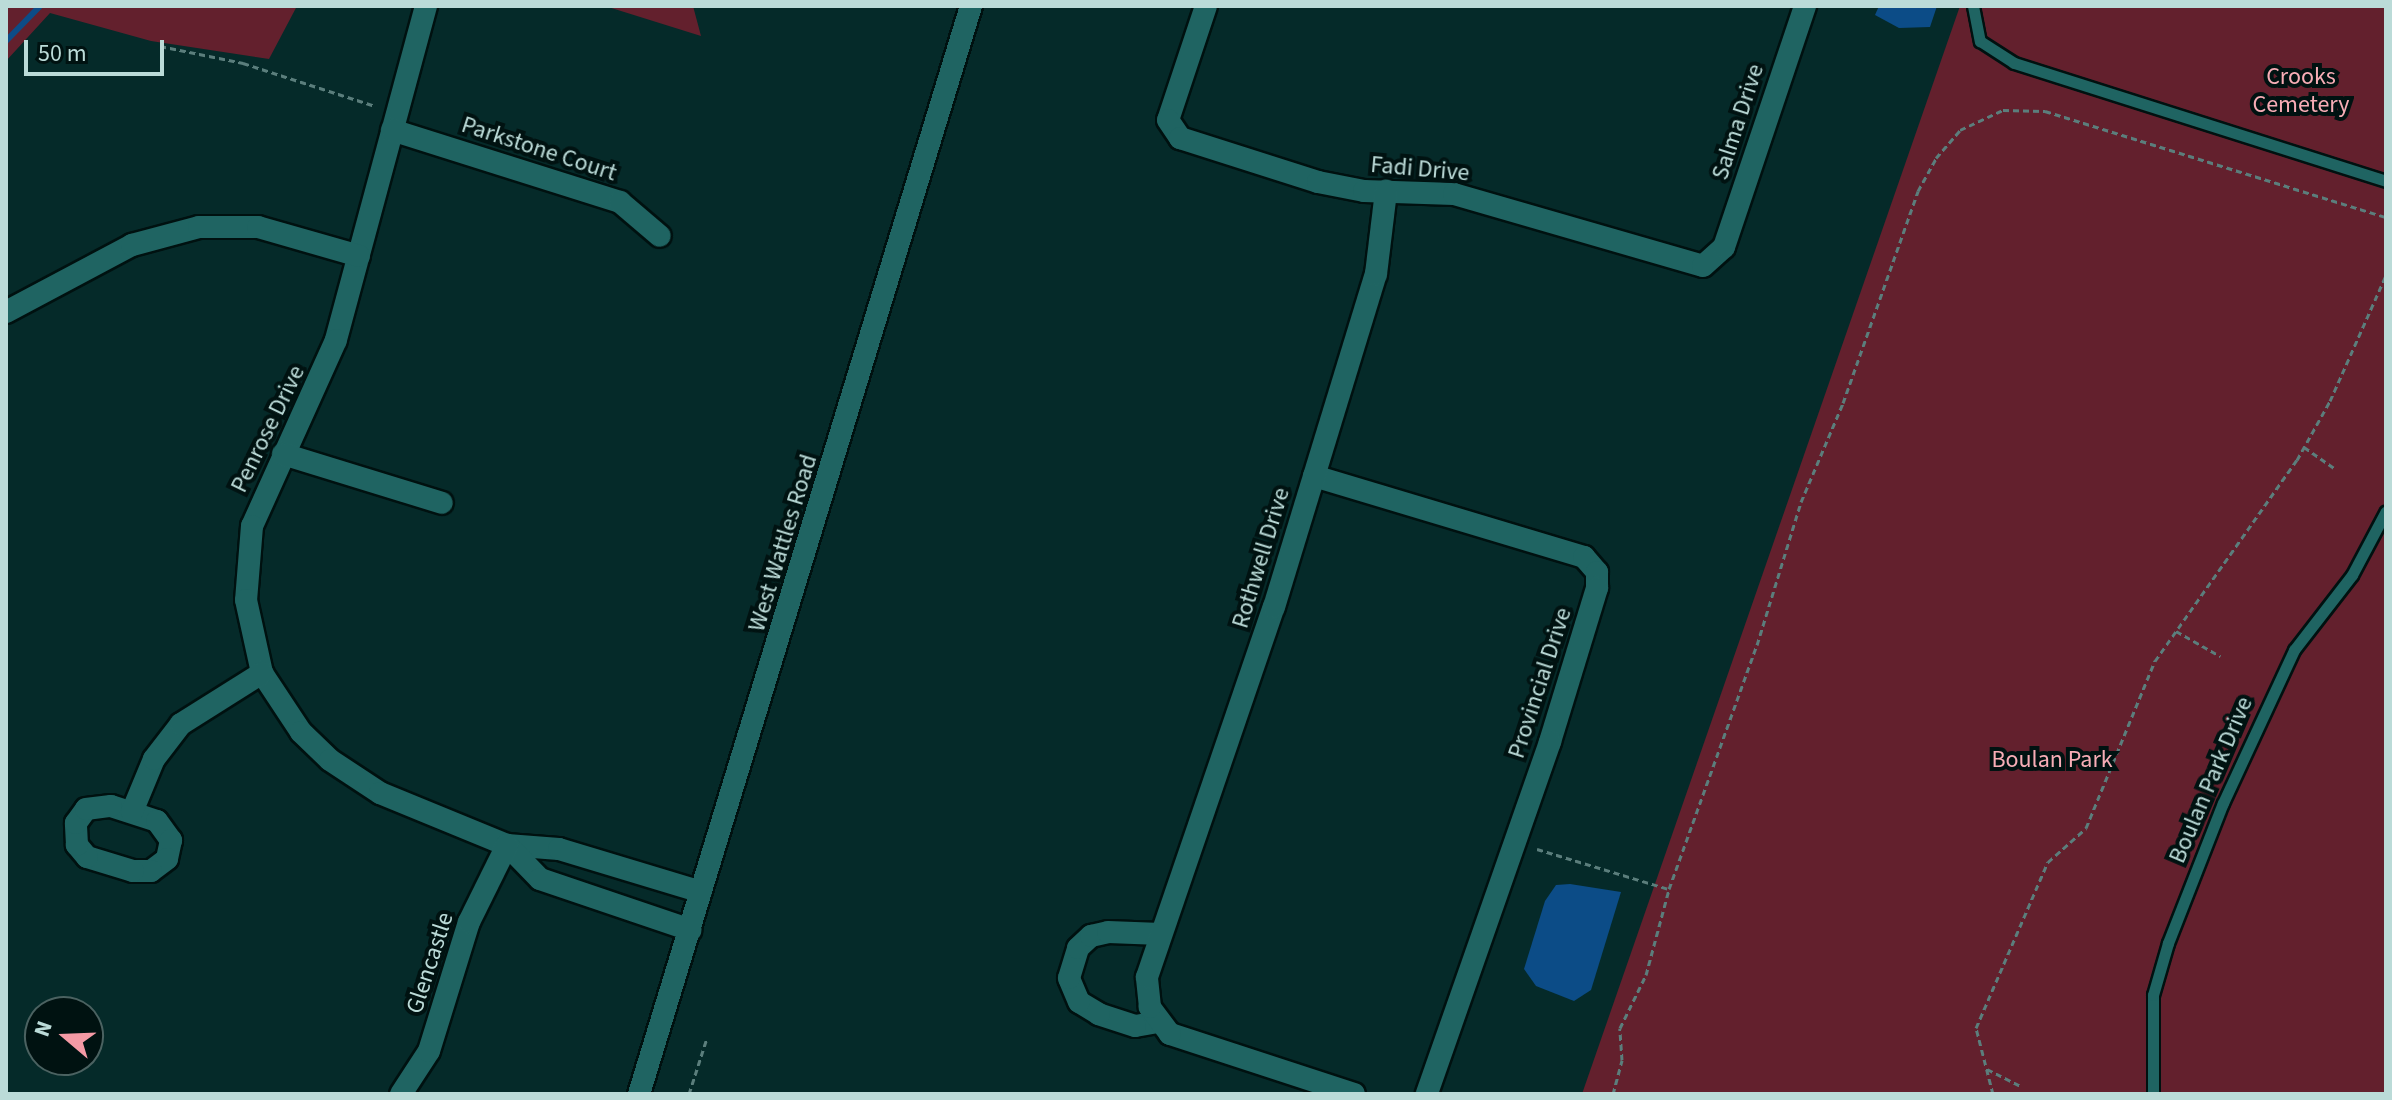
<!DOCTYPE html>
<html>
<head>
<meta charset="utf-8">
<style>
  body { margin:0 }
  #map { position:relative; width:2392px; height:1100px; overflow:hidden; background:#052a29; font-family:"Source Sans 3",sans-serif }
  div>[style] { position:absolute }
  .green>* { inset:0; background:#63202d }
  .water>* { inset:0; background:#0c4c87 }
  .stream>* { height:6px; margin:-3px; padding:0 3px; transform-origin:3px; border-radius:3px; background:#0c4c87 }
  .path>* { height:3px; margin-top:-1.5px; transform-origin:0; background:repeating-linear-gradient(90deg,#5b7e7c 0 6px,transparent 0 10px) }
  .roads { filter:drop-shadow(2px 0 #001110) drop-shadow(-2px 0 #001110) drop-shadow(0 2px #001110) drop-shadow(0 -2px #001110) }
  .service>* { height:11px; margin:-5.5px; padding:0 5.5px; transform-origin:5.5px; border-radius:5.5px; background:#1f6462 }
  .minor>* { height:22px; margin:-11px; padding:0 11px; transform-origin:11px; border-radius:11px; background:#1f6462 }
  .tertiary>* { height:22px; margin:-11px; padding:0 11px; transform-origin:11px; border-radius:11px; background:#1f6462 }
  span { translate:-50% -50%; white-space:nowrap; text-align:center; line-height:1.15; -webkit-text-stroke:8px #001211; paint-order:stroke }
  .park-label { font-size:24px; color:#f7adb6 }
  .street-label { font-size:24px; color:#bbdbd8 }
  .frame { position:absolute; inset:0; border:8px solid #bbdbd8; pointer-events:none }
  .north { position:absolute; left:24px; top:996px; width:80px; height:80px; box-sizing:border-box; background:#001211; border:2px solid #4b6261; border-radius:50%; rotate:289deg; font-size:22px; font-weight:700; line-height:32px; text-align:center; color:#bbdbd8 }
  .north::after { content:''; display:block; margin:auto; width:28px; height:36px; background:#f49aa5; clip-path:polygon(50% 0,100% 100%,50% 72%,0 100%) }
  .scale { position:absolute; left:24px; top:40px; width:140px; height:36px; box-sizing:border-box; border:4px solid #bbdbd8; border-top:0; padding-left:10px; font-size:24px; line-height:28px; white-space:nowrap; color:#bbdbd8; -webkit-text-stroke:6px #001211; paint-order:stroke }
</style>
</head>
<body>
<div id="map">
  <div class="green">
    <div style="clip-path:polygon(6px 6px,297px 6px,269px 59px,151px 41px,50px 13px,6px 61px)"></div>
    <div style="clip-path:polygon(605px 6px,693px 6px,701px 36px)"></div>
    <div style="clip-path:polygon(1960px 6px,2386px 6px,2386px 1094px,1582px 1094px)"></div>
  </div>
  <div class="water">
    <div style="clip-path:polygon(1879px 6px,1937px 6px,1930px 27px,1899px 28px,1875px 15px)"></div>
    <div style="clip-path:polygon(1570px 884px,1621px 892px,1591px 990px,1574px 1001px,1536px 986px,1524px 969px,1545px 901px,1556px 885px)"></div>
  </div>
  <div class="stream">
    <div style="left:6px;top:41px;width:49px;rotate:-45.8deg"></div>
  </div>
  <div class="path">
    <div style="left:160px;top:46px;width:85px;rotate:11.6deg"></div>
    <div style="left:243px;top:63px;width:139px;rotate:18deg"></div>
    <div style="left:2304px;top:447px;width:38px;rotate:35deg"></div>
    <div style="left:2176px;top:631px;width:51px;rotate:29.6deg"></div>
    <div style="left:1537px;top:849px;width:138px;rotate:16.9deg"></div>
    <div style="left:1987px;top:1069px;width:39px;rotate:27deg"></div>
    <div style="left:689px;top:1094px;width:59px;rotate:-72.2deg"></div>
    <div style="left:1613px;top:1094px;width:35px;rotate:-75deg"></div>
    <div style="left:1622px;top:1060px;width:32px;rotate:-94deg"></div>
    <div style="left:1620px;top:1028px;width:59px;rotate:-63.9deg"></div>
    <div style="left:1646px;top:975px;width:89px;rotate:-75deg"></div>
    <div style="left:1669px;top:889px;width:259px;rotate:-70.2deg"></div>
    <div style="left:1757px;top:645px;width:150px;rotate:-72.9deg"></div>
    <div style="left:1801px;top:502px;width:108px;rotate:-67deg"></div>
    <div style="left:1843px;top:403px;width:225px;rotate:-70.5deg"></div>
    <div style="left:1918px;top:191px;width:38px;rotate:-61deg"></div>
    <div style="left:1936px;top:158px;width:37px;rotate:-49deg"></div>
    <div style="left:1960px;top:130px;width:47px;rotate:-24.9deg"></div>
    <div style="left:2003px;top:110px;width:42px;rotate:1.4deg"></div>
    <div style="left:2045px;top:111px;width:357px;rotate:17.3deg"></div>
    <div style="left:1993px;top:1094px;width:68px;rotate:-104.4deg"></div>
    <div style="left:1976px;top:1028px;width:181px;rotate:-66.6deg"></div>
    <div style="left:2048px;top:862px;width:51px;rotate:-41.8deg"></div>
    <div style="left:2086px;top:828px;width:181px;rotate:-67.6deg"></div>
    <div style="left:2155px;top:661px;width:246px;rotate:-54.8deg"></div>
    <div style="left:2297px;top:460px;width:68px;rotate:-60.8deg"></div>
    <div style="left:2330px;top:401px;width:138px;rotate:-66deg"></div>
  </div>
  <div class="roads">
    <div class="service">
      <div style="left:1973px;top:6px;width:36px;rotate:79deg"></div>
      <div style="left:1980px;top:41px;width:40px;rotate:32.9deg"></div>
      <div style="left:2014px;top:63px;width:390px;rotate:17.6deg"></div>
      <div style="left:2153px;top:1094px;width:99px;rotate:-90deg"></div>
      <div style="left:2153px;top:995px;width:54px;rotate:-73.9deg"></div>
      <div style="left:2168px;top:943px;width:150px;rotate:-68.6deg"></div>
      <div style="left:2223px;top:803px;width:169px;rotate:-65.1deg"></div>
      <div style="left:2294px;top:650px;width:95px;rotate:-52.3deg"></div>
      <div style="left:2352px;top:575px;width:72px;rotate:-62deg"></div>
    </div>
    <div class="minor">
      <div style="left:426px;top:6px;width:346px;rotate:105.1deg"></div>
      <div style="left:336px;top:340px;width:204px;rotate:114.3deg"></div>
      <div style="left:252px;top:526px;width:74px;rotate:94.6deg"></div>
      <div style="left:246px;top:600px;width:75px;rotate:77.6deg"></div>
      <div style="left:262px;top:673px;width:71px;rotate:56.5deg"></div>
      <div style="left:301px;top:732px;width:40px;rotate:44deg"></div>
      <div style="left:330px;top:760px;width:60px;rotate:33.4deg"></div>
      <div style="left:380px;top:793px;width:137px;rotate:22.3deg"></div>
      <div style="left:507px;top:845px;width:52px;rotate:4.4deg"></div>
      <div style="left:559px;top:849px;width:148px;rotate:16.8deg"></div>
      <div style="left:1206px;top:6px;width:120px;rotate:108.4deg"></div>
      <div style="left:1168px;top:120px;width:22px;rotate:56deg"></div>
      <div style="left:1180px;top:138px;width:145px;rotate:17.7deg"></div>
      <div style="left:1318px;top:182px;width:47px;rotate:11.1deg"></div>
      <div style="left:1364px;top:191px;width:90px;rotate:1.9deg"></div>
      <div style="left:1454px;top:194px;width:259px;rotate:16.1deg"></div>
      <div style="left:1703px;top:266px;width:28px;rotate:-42deg"></div>
      <div style="left:1724px;top:247px;width:254px;rotate:-71.4deg"></div>
      <div style="left:392px;top:130px;width:239px;rotate:17.5deg"></div>
      <div style="left:620px;top:202px;width:52px;rotate:40.4deg"></div>
      <div style="left:6px;top:312px;width:143px;rotate:-28deg"></div>
      <div style="left:132px;top:245px;width:69px;rotate:-15deg"></div>
      <div style="left:199px;top:227px;width:59px"></div>
      <div style="left:258px;top:227px;width:105px;rotate:16deg"></div>
      <div style="left:283px;top:454px;width:166px;rotate:17.1deg"></div>
      <div style="left:1314px;top:476px;width:282px;rotate:16.7deg"></div>
      <div style="left:1584px;top:557px;width:20px;rotate:49deg"></div>
      <div style="left:1597px;top:572px;width:16px;rotate:90deg"></div>
      <div style="left:1597px;top:588px;width:161px;rotate:107deg"></div>
      <div style="left:1550px;top:742px;width:373px;rotate:109.3deg"></div>
      <div style="left:111px;top:806px;width:48px;rotate:18.1deg"></div>
      <div style="left:157px;top:821px;width:24px;rotate:54deg"></div>
      <div style="left:171px;top:840px;width:19px;rotate:102deg"></div>
      <div style="left:167px;top:859px;width:20px;rotate:143deg"></div>
      <div style="left:151px;top:871px;width:18px;rotate:180deg"></div>
      <div style="left:133px;top:871px;width:48px;rotate:-163.1deg"></div>
      <div style="left:87px;top:857px;width:16px;rotate:-130deg"></div>
      <div style="left:77px;top:845px;width:22px;rotate:-93deg"></div>
      <div style="left:76px;top:823px;width:17px;rotate:-54deg"></div>
      <div style="left:86px;top:809px;width:25px;rotate:-7deg"></div>
      <div style="left:132px;top:812px;width:57px;rotate:-67.5deg"></div>
      <div style="left:154px;top:759px;width:44px;rotate:-52.4deg"></div>
      <div style="left:181px;top:724px;width:96px;rotate:-32.2deg"></div>
      <div style="left:507px;top:845px;width:47px;rotate:45.9deg"></div>
      <div style="left:540px;top:879px;width:159px;rotate:18.7deg"></div>
      <div style="left:1158px;top:1022px;width:23px;rotate:170deg"></div>
      <div style="left:1135px;top:1026px;width:38px;rotate:-162deg"></div>
      <div style="left:1099px;top:1014px;width:23px;rotate:-149deg"></div>
      <div style="left:1079px;top:1002px;width:26px;rotate:-113deg"></div>
      <div style="left:1069px;top:978px;width:31px;rotate:-73deg"></div>
      <div style="left:1078px;top:948px;width:18px;rotate:-43deg"></div>
      <div style="left:1091px;top:936px;width:17px;rotate:-13deg"></div>
      <div style="left:1108px;top:932px;width:53px;rotate:2.2deg"></div>
      <div style="left:401px;top:1094px;width:51px;rotate:-56.9deg"></div>
      <div style="left:429px;top:1051px;width:135px;rotate:-72.8deg"></div>
      <div style="left:469px;top:922px;width:86px;rotate:-63.7deg"></div>
      <div style="left:1354px;top:1094px;width:194px;rotate:-161.9deg"></div>
      <div style="left:1170px;top:1034px;width:34px;rotate:-127deg"></div>
      <div style="left:1150px;top:1007px;width:30px;rotate:-96deg"></div>
      <div style="left:1147px;top:977px;width:391px;rotate:-71.1deg"></div>
      <div style="left:1274px;top:607px;width:348px;rotate:-73deg"></div>
      <div style="left:1376px;top:274px;width:84px;rotate:-83.1deg"></div>
    </div>
    <div class="tertiary">
      <div style="left:639px;top:1094px;width:1138px;rotate:-73.03deg"></div>
    </div>
  </div>
  <div class="park-label">
    <span style="left:2301px;top:91px">Crooks<br>Cemetery</span>
    <span style="left:2052px;top:760px">Boulan Park</span>
  </div>
  <div class="street-label">
    <span style="left:1738px;top:122px;rotate:-72deg">Salma Drive</span>
    <span style="left:539px;top:149px;rotate:18deg">Parkstone Court</span>
    <span style="left:1420px;top:169px;rotate:5deg">Fadi Drive</span>
    <span style="left:268px;top:429px;rotate:-64deg">Penrose Drive</span>
    <span style="left:783px;top:543px;rotate:-73deg">West Wattles Road</span>
    <span style="left:1261px;top:558px;rotate:-73deg">Rothwell Drive</span>
    <span style="left:1540px;top:683px;rotate:-72deg">Provincial Drive</span>
    <span style="left:2211px;top:780px;rotate:-67deg">Boulan Park Drive</span>
    <span style="left:430px;top:963px;rotate:-72deg">Glencastle</span>
  </div>
  <div class="frame"></div>
  <div class="north">N</div>
  <div class="scale">50 m</div>
</div>
</body>
</html>
